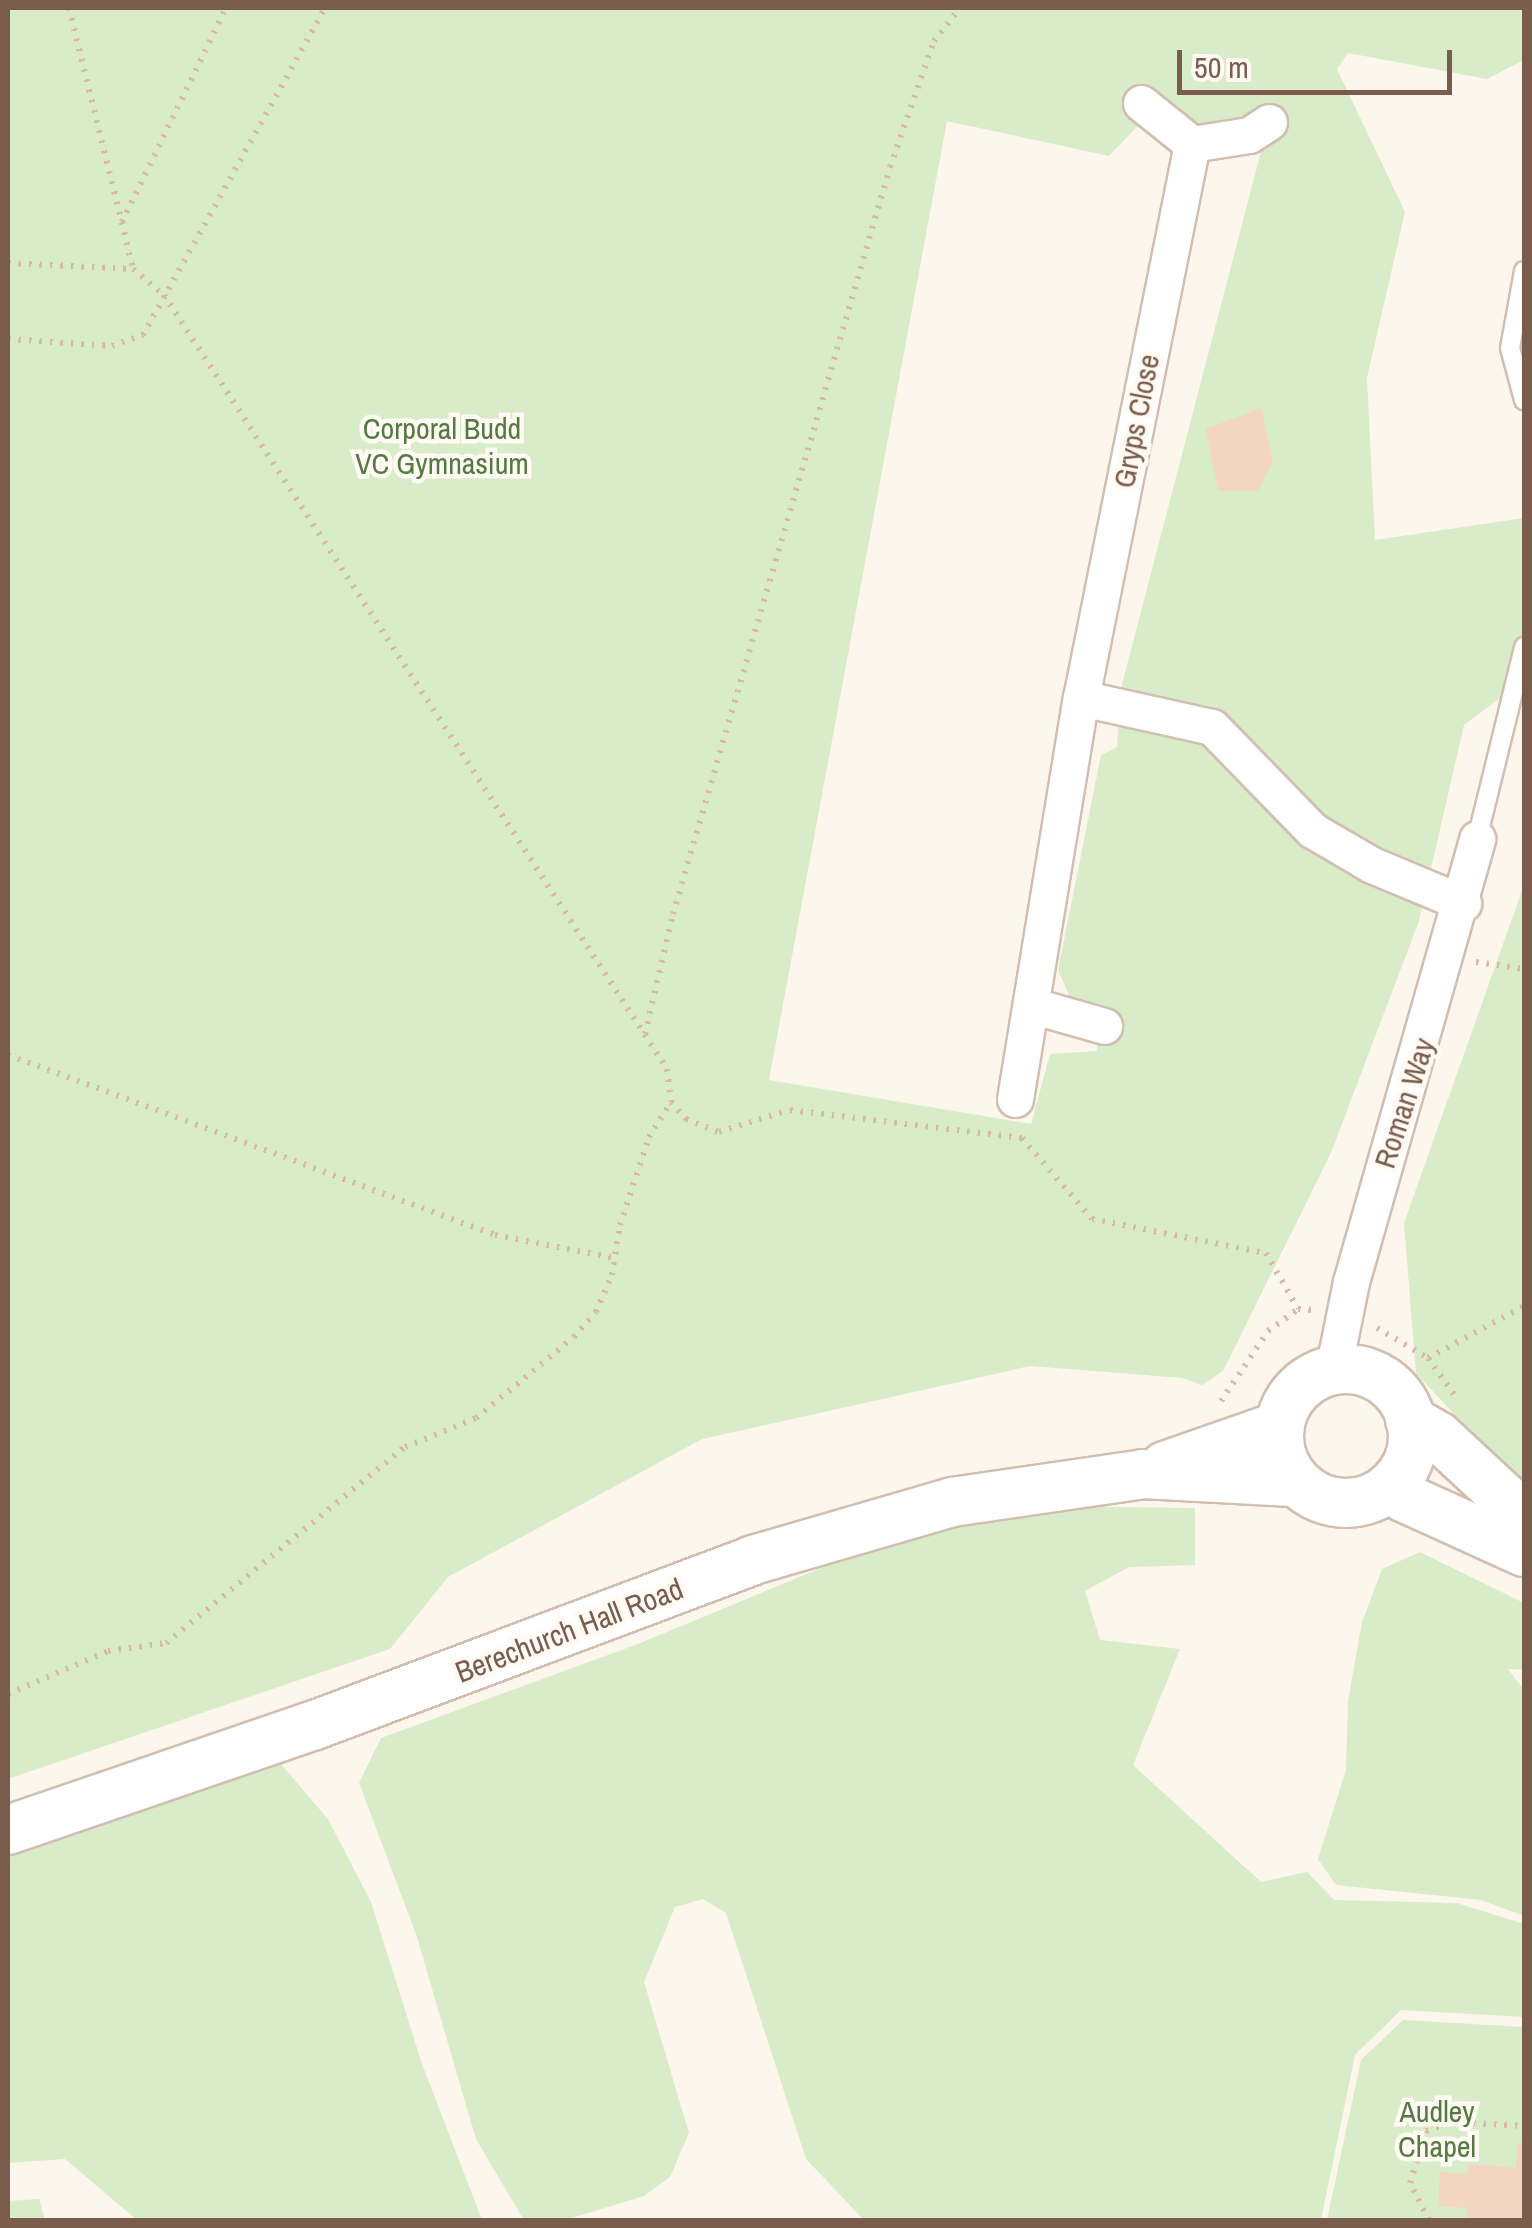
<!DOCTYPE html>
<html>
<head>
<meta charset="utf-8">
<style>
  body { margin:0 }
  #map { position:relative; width:1532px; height:2228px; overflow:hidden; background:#fdf6ec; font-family:"Archivo Narrow",sans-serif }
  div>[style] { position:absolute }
  .green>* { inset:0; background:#d8ecc9 }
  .building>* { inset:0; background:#f3d5c3 }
  .path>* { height:6px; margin-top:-3px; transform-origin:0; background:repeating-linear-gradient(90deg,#d9b8a5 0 2.5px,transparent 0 10.5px) }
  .roads { filter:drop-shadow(2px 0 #d1beb0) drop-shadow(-2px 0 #d1beb0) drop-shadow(0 2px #d1beb0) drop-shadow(0 -2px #d1beb0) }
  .lane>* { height:18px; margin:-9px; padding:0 9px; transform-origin:9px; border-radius:9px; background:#fff }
  .street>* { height:35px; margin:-17.5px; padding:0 17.5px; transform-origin:17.5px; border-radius:17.5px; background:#fff }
  .secondary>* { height:48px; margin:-24px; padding:0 24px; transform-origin:24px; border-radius:24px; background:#fff }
  .secondary>.ring { margin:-24px; padding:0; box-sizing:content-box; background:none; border:48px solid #fff; border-radius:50% }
  span { translate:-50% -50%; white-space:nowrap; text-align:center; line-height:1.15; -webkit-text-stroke:9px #fffaf3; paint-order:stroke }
  .street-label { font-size:30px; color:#7a5c4d }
  .park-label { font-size:30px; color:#537a41 }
  .frame { position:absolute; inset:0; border:10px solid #7a5c4d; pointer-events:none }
  .scale { position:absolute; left:1177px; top:50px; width:275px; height:45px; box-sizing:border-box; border:5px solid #7a5c4d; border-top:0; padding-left:12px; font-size:30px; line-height:35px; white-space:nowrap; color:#7a5c4d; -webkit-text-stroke:8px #fffaf3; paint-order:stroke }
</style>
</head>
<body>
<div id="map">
  <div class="green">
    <div style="clip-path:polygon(evenodd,8px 8px,1524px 8px,1524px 60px,1487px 79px,1348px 53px,1337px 69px,1405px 212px,1367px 378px,1375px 540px,1524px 518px,1524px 680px,1464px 725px,1419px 921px,1331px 1153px,1223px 1371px,1202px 1385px,1182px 1378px,1030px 1366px,702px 1439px,448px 1577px,390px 1649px,8px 1779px,8px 8px,1155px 108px,1225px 140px,1270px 117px,1120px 692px,1117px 747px,1101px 755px,1058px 970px,1074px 1007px,1099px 1019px,1097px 1051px,1050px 1054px,1031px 1124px,769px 1080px,947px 121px,1109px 156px,1155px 108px)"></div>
    <div style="clip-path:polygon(1524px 885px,1524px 1490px,1416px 1373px,1404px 1223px)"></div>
    <div style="clip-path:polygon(1042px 1506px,1195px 1508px,1195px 1565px,1129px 1567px,1085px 1591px,1100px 1640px,1180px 1649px,1133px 1765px,1261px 1882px,1307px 1872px,1334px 1900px,1457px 1903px,1524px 1924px,1524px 2017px,1401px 2010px,1355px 2055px,1321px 2220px,864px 2220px,806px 2159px,726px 1913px,703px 1899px,675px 1907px,644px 1982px,689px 2133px,670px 2177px,644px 2196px,565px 2220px,524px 2220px,476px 2139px,416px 1934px,359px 1783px,381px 1738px,638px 1644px,879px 1544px)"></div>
    <div style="clip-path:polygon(1420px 1552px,1524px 1603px,1524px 1670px,1508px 1669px,1524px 1690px,1524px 1916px,1481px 1900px,1336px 1885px,1318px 1859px,1346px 1770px,1348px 1701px,1362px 1622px,1382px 1569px)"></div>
    <div style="clip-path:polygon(279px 1762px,328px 1819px,371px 1902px,422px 2064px,482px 2220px,137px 2220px,65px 2159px,8px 2163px,8px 1850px)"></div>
    <div style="clip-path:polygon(1403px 2020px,1524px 2027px,1524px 2220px,1327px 2220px,1361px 2060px)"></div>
    <div style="clip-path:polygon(39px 2199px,45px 2220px,8px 2220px,8px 2201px)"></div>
  </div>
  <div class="building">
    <div style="clip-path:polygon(1261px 408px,1273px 461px,1258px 491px,1218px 491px,1206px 429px)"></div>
    <div style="clip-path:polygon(1518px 2143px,1524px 2143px,1524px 2220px,1466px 2220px,1467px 2208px,1438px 2206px,1440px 2172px,1468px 2174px,1469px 2164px,1516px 2168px)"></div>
  </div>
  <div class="path">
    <div style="left:69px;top:8px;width:269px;rotate:76.2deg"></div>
    <div style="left:133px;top:269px;width:40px;rotate:40deg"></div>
    <div style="left:164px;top:295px;width:923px;rotate:56.98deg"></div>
    <div style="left:667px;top:1069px;width:33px;rotate:83deg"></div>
    <div style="left:671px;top:1102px;width:23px;rotate:49deg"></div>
    <div style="left:686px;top:1119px;width:35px;rotate:22deg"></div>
    <div style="left:719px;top:1132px;width:74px;rotate:-17.2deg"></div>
    <div style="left:790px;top:1110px;width:234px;rotate:6.9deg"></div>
    <div style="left:1022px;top:1138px;width:107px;rotate:49.2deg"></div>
    <div style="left:1092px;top:1219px;width:177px;rotate:11.1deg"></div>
    <div style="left:1266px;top:1253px;width:64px;rotate:60.3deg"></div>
    <div style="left:122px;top:222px;width:238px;rotate:-64.1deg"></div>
    <div style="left:8px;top:263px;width:125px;rotate:2.7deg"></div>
    <div style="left:8px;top:339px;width:104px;rotate:3.9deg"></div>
    <div style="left:112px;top:346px;width:33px;rotate:-20deg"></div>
    <div style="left:143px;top:335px;width:374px;rotate:-60.9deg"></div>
    <div style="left:1476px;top:962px;width:49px;rotate:8.3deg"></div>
    <div style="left:645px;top:1034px;width:123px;rotate:-76.9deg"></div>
    <div style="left:673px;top:914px;width:778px;rotate:-73.8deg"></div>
    <div style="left:890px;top:167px;width:133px;rotate:-70.8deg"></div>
    <div style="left:934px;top:41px;width:42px;rotate:-51.8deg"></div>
    <div style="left:8px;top:1055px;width:519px;rotate:20.28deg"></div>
    <div style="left:495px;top:1235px;width:122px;rotate:10.9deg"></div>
    <div style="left:1377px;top:1328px;width:59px;rotate:30.5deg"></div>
    <div style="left:1428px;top:1358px;width:109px;rotate:-28.4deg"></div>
    <div style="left:1428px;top:1358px;width:47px;rotate:54.6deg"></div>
    <div style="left:1221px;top:1401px;width:84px;rotate:-56.1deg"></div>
    <div style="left:1268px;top:1331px;width:37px;rotate:-36deg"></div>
    <div style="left:1298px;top:1309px;width:16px;rotate:4deg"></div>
    <div style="left:8px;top:1694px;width:109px;rotate:-23.3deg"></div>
    <div style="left:108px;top:1651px;width:59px;rotate:-7.9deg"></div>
    <div style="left:166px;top:1643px;width:309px;rotate:-39.4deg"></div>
    <div style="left:405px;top:1447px;width:77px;rotate:-22.2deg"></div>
    <div style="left:476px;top:1418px;width:127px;rotate:-39.6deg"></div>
    <div style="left:574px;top:1337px;width:33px;rotate:-49deg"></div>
    <div style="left:596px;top:1312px;width:40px;rotate:-66.6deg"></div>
    <div style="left:612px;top:1275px;width:51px;rotate:-80.9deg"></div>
    <div style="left:620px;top:1225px;width:93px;rotate:-71.8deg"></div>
    <div style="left:649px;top:1137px;width:41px;rotate:-57.8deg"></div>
    <div style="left:1429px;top:2220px;width:42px;rotate:-117.2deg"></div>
    <div style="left:1410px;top:2183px;width:54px;rotate:-72.9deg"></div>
    <div style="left:1426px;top:2131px;width:28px;rotate:-19deg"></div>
    <div style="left:1452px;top:2122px;width:72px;rotate:3.2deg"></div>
  </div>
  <div class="roads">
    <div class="lane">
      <div style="left:1524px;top:271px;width:78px;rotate:100.3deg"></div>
      <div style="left:1510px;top:348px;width:54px;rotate:74.9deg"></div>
      <div style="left:1477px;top:839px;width:198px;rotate:-76.2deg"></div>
    </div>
    <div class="street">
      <div style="left:1141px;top:103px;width:65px;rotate:38.8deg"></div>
      <div style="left:1269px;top:122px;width:24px;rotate:147deg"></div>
      <div style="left:1249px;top:135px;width:58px;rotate:171deg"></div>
      <div style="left:1192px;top:144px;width:565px;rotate:101.33deg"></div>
      <div style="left:1081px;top:698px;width:134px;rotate:12.5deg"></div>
      <div style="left:1212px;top:727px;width:144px;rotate:45.8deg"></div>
      <div style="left:1312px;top:830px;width:69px;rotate:30.3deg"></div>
      <div style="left:1372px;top:865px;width:99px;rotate:22.7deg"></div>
      <div style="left:1034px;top:1006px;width:73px;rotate:15.9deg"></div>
      <div style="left:1015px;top:1099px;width:406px;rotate:-80.7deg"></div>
      <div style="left:1334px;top:1366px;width:86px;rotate:-78.6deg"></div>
      <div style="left:1351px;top:1282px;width:461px;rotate:-74.1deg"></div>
    </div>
    <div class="secondary">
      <div class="ring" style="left:1279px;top:1369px;width:86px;height:86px"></div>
      <div style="left:1410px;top:1420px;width:32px;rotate:30deg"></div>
      <div style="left:1438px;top:1436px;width:117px;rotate:42.9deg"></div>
      <div style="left:1165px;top:1466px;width:121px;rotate:-19.3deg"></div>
      <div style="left:1394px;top:1485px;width:17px;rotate:50deg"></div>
      <div style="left:1405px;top:1498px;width:131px;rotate:24.4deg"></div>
      <div style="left:8px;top:1830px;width:324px;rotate:-18.9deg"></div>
      <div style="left:315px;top:1725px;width:468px;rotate:-20.6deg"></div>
      <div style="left:753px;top:1560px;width:207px;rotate:-16.2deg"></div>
      <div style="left:952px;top:1502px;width:193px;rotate:-8.3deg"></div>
      <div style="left:1143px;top:1474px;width:149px;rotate:3.1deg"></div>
    </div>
  </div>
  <div class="street-label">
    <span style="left:1136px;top:421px;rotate:-79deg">Gryps Close</span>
    <span style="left:1404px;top:1103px;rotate:-72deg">Roman Way</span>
    <span style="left:569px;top:1630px;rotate:-21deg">Berechurch Hall Road</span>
  </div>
  <div class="park-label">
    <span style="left:442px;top:445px">Corporal Budd<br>VC Gymnasium</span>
    <span style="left:1437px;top:2128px">Audley<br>Chapel</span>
  </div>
  <div class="frame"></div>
  <div class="scale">50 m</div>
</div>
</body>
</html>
